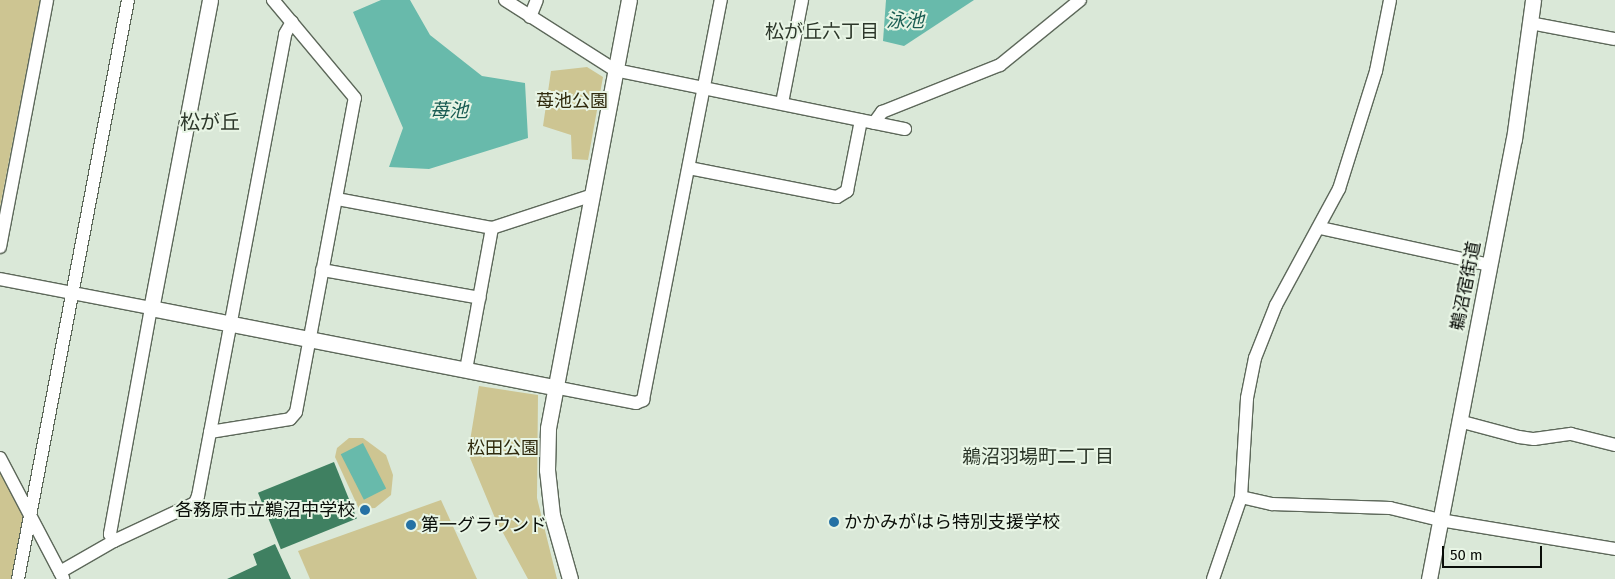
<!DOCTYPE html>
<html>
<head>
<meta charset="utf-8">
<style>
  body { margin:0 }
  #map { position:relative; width:1615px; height:579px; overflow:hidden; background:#dae8d8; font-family:"Fira Sans","Noto Sans JP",sans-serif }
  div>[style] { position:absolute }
  .green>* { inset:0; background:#cdc592 }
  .water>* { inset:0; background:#68baab; transform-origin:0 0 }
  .building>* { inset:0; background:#3f8061; transform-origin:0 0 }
  .roads { filter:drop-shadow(1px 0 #5d685a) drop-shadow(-1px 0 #5d685a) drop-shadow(0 1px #5d685a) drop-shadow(0 -1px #5d685a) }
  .minor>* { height:12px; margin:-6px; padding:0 6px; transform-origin:6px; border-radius:6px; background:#fff }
  .tertiary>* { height:15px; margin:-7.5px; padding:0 7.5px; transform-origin:7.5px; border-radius:7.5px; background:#fff }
  .dots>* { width:14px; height:14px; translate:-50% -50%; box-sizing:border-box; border:2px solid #e8f5e5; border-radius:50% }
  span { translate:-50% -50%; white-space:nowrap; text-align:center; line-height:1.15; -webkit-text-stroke:4px #e8f5e5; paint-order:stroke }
  .park-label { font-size:18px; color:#2f2a0d }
  .street-label { font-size:18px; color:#090d08 }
  .poi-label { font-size:18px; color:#090d08 }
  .right { translate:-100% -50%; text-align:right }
  .left { translate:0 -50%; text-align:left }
  .water-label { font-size:19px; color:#195c52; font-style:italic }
  .neighbourhood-label { font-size:19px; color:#2c372a }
  .quarter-label { font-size:20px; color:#2c372a }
  .scale { position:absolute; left:1442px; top:546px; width:100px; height:22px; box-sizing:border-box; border:2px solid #090d08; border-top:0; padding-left:6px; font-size:15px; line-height:18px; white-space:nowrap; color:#090d08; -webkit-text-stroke:4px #e8f5e5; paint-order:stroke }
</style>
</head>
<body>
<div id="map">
  <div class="green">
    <div style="clip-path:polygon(0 0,40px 0,0 207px)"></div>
    <div style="clip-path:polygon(587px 67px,603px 77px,588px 160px,572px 159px,571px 135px,543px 126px,551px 71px)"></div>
    <div style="clip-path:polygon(479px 386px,538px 395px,537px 498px,557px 579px,528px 579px,495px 518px,468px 453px)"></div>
    <div style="clip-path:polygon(349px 438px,363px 438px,386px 455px,393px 475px,391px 495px,375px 508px,359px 509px,335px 457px,337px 448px)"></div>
    <div style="clip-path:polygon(0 464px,27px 517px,11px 579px,0 579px)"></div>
    <div style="clip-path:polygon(441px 500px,477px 579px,310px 579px,298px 551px)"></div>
  </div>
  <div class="water">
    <div style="clip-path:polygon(381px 0,410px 0,430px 35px,482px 76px,525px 83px,528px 138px,429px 169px,389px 167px,403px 128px,353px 12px)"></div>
    <div style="clip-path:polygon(886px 0,974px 0,904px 46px,883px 41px)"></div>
    <div style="left:363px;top:443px;width:51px;height:25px;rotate:63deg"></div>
  </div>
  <div class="building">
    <div style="left:334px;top:462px;width:61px;height:82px;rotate:68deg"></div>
    <div style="clip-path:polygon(275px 544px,291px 579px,227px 579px,257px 565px,253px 554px)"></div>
  </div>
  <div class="roads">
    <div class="minor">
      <div style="left:505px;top:0;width:130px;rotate:32.5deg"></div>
      <div style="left:615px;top:70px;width:296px;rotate:11.5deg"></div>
      <div style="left:530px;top:17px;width:18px;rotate:-68deg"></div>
      <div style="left:1530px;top:23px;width:86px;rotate:10.7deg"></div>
      <div style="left:782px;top:103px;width:105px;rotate:-79deg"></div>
      <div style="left:874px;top:123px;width:14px;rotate:-54deg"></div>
      <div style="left:882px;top:112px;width:127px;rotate:-21.7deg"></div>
      <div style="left:1000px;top:65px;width:103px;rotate:-39.1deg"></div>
      <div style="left:689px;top:168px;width:151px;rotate:11.1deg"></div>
      <div style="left:837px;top:197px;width:12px;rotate:-31deg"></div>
      <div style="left:847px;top:191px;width:72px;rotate:-78.8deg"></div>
      <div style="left:337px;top:199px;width:158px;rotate:10.6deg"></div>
      <div style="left:492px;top:228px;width:143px;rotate:100.4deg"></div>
      <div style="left:492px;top:228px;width:106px;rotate:-18.1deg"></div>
      <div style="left:1320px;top:228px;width:173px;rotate:12.3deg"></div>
      <div style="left:0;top:247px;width:251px;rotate:-79.2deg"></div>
      <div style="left:322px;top:270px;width:160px;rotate:10deg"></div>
      <div style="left:0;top:279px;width:154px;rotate:10.9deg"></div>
      <div style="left:151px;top:308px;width:230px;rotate:100.3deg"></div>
      <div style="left:110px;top:534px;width:8px;rotate:60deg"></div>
      <div style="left:554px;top:387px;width:84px;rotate:11deg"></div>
      <div style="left:636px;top:403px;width:8px;rotate:-23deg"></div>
      <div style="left:643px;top:400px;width:408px;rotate:-79deg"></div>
      <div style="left:1459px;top:421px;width:62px;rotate:14.9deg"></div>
      <div style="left:1519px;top:437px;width:15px;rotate:8deg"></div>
      <div style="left:1534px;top:439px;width:37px;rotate:-8deg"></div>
      <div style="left:1571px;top:434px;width:45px;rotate:14deg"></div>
      <div style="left:210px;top:432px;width:81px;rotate:-9.2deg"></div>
      <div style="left:290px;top:419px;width:9px;rotate:-49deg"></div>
      <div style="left:296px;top:412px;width:319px;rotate:-79.4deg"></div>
      <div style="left:355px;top:98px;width:128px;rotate:-129.9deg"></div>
      <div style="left:0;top:458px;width:136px;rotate:62.3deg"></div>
      <div style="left:1241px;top:497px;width:32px;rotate:13deg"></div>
      <div style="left:1272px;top:504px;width:118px;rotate:1.9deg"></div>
      <div style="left:1390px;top:508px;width:51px;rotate:13.5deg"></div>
      <div style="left:1440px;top:520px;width:177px;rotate:9.4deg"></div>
      <div style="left:60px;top:572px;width:62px;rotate:-29.9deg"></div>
      <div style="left:114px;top:541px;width:89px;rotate:-25.1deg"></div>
      <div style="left:195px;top:503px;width:8px;rotate:-67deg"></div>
      <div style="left:198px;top:496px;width:470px;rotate:-79.3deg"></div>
      <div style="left:285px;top:34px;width:14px;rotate:-60deg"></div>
      <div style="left:18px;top:579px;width:589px;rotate:-79.24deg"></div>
      <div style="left:1213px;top:579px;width:87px;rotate:-71.1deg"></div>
      <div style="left:1241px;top:497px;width:99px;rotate:-86.5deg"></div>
      <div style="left:1247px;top:398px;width:41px;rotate:-78.7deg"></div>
      <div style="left:1255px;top:358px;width:57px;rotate:-68.4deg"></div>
      <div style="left:1276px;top:305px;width:132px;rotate:-61.5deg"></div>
      <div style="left:1339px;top:189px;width:124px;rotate:-72.6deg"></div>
      <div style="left:1376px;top:71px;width:72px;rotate:-78.8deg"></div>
    </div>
    <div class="tertiary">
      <div style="left:210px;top:0;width:314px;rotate:100.8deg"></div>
      <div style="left:151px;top:308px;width:411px;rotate:11.1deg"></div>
      <div style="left:570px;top:579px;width:66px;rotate:-105.7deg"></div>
      <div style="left:552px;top:515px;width:45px;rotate:-96.3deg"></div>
      <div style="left:547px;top:470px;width:42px;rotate:-88.6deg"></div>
      <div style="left:548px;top:428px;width:436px;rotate:-79.3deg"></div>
      <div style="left:1429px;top:579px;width:448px;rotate:-79.1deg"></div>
      <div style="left:1514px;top:139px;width:140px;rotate:-82.2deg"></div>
    </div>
  </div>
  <div class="dots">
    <div style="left:365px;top:510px;background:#2571a4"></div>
    <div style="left:834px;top:522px;background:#2571a4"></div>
    <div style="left:411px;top:525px;background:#2571a4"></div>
  </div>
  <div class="park-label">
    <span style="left:572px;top:101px">苺池公園</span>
    <span style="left:503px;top:448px">松田公園</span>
  </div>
  <div class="street-label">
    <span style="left:1466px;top:286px;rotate:-79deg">鵜沼宿街道</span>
  </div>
  <div class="poi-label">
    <span class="right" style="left:355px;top:510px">各務原市立鵜沼中学校</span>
    <span class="left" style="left:844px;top:522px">かかみがはら特別支援学校</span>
    <span class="left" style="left:421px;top:525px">第一グラウンド</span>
  </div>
  <div class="water-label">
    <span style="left:905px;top:21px">泳池</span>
    <span style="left:449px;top:111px">苺池</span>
  </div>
  <div class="neighbourhood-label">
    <span style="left:822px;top:32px">松が丘六丁目</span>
    <span style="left:1038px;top:457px">鵜沼羽場町二丁目</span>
  </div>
  <div class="quarter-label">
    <span style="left:210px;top:122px">松が丘</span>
  </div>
  <div class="scale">50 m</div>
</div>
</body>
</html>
